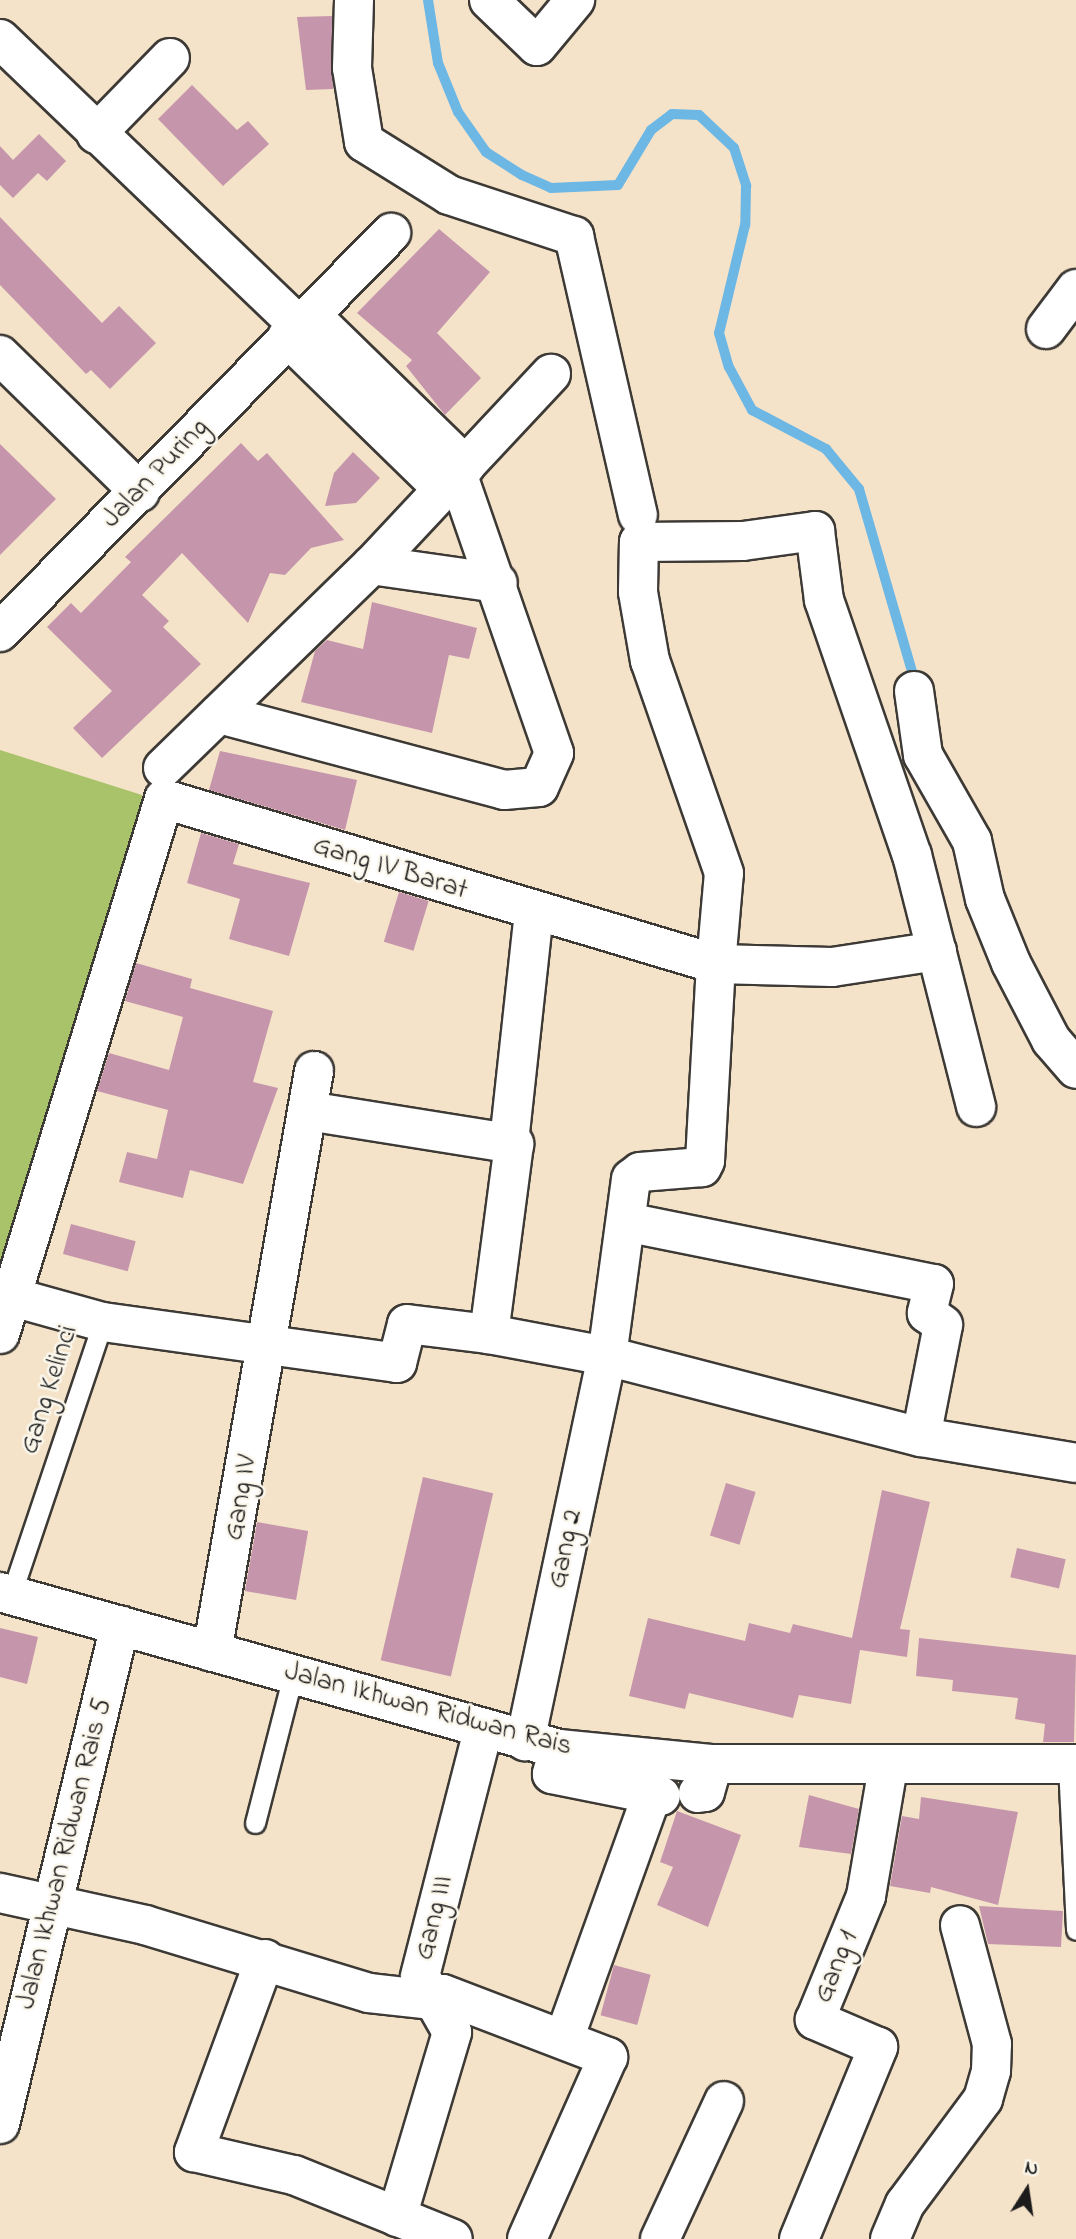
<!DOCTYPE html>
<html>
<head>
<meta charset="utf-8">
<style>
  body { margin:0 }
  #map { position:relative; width:1076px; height:2239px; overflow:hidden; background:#f5e3c9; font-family:"Indie Flower",sans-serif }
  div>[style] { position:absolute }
  .green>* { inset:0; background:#a8c36a }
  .stream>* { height:10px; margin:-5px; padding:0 5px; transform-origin:5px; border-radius:5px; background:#6db7e5 }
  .building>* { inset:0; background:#c596ab; transform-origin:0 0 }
  .roads { filter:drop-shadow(2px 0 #3d3a36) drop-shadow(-2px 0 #3d3a36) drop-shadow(0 2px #3d3a36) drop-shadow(0 -2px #3d3a36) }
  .service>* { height:19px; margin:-9.5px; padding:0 9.5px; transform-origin:9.5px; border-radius:9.5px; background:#fff }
  .minor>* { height:38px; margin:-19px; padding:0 19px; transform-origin:19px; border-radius:19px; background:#fff }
  .primary>* { height:38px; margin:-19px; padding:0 19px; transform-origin:19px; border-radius:19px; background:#fff }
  span { translate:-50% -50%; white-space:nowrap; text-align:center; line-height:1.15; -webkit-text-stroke:5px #fbf7ec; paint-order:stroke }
  .street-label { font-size:28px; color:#1c1c1c }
  .north { position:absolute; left:992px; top:2155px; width:70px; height:70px; -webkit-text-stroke:5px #fbf7ec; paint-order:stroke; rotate:12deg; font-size:19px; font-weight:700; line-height:28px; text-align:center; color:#1c1c1c }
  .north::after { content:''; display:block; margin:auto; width:24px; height:32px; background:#1c1c1c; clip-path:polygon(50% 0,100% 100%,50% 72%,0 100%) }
</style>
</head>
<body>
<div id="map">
  <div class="green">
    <div style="clip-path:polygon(0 750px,142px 795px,153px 813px,0 1310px)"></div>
  </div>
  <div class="stream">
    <div style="left:428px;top:0;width:64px;rotate:81deg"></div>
    <div style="left:438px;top:63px;width:53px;rotate:67.8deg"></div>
    <div style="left:458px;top:112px;width:49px;rotate:55deg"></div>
    <div style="left:486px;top:152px;width:43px;rotate:32.6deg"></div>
    <div style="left:522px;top:175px;width:32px;rotate:24deg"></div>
    <div style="left:551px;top:188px;width:67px;rotate:-2.6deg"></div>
    <div style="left:618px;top:185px;width:64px;rotate:-59deg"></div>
    <div style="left:651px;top:130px;width:26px;rotate:-37deg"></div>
    <div style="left:672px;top:114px;width:27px;rotate:2deg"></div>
    <div style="left:699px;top:115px;width:48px;rotate:43.3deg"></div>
    <div style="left:734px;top:148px;width:40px;rotate:72deg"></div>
    <div style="left:746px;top:186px;width:39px;rotate:91deg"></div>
    <div style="left:745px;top:225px;width:111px;rotate:103.5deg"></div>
    <div style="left:719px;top:333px;width:35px;rotate:74deg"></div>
    <div style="left:729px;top:367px;width:49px;rotate:61.9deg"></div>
    <div style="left:752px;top:410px;width:84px;rotate:27.8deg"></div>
    <div style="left:826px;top:449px;width:52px;rotate:50.5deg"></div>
    <div style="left:859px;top:489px;width:204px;rotate:73.8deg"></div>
  </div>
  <div class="building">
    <div style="clip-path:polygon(332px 16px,333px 89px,306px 90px,297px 17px)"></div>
    <div style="clip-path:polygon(192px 85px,237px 130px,248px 121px,269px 144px,223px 186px,158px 119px)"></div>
    <div style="clip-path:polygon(39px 134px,66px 161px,47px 181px,38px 173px,13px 198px,0 185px,0 146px,13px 160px)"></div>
    <div style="clip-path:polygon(0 217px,102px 323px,119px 306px,156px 343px,110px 389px,91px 370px,86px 374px,0 285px)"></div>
    <div style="clip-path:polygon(439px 229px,490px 272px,437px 333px,481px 378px,445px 415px,406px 366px,412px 360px,357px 313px)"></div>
    <div style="clip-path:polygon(241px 443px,258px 461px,267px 453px,344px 540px,311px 548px,285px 575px,270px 573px,248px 623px,182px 553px,142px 595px,169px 621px,163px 627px,201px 664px,102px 758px,73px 728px,112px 691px,47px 627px,71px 603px,81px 613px,131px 562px,125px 557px)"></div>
    <div style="clip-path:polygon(0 444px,56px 499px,0 555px)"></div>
    <div style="clip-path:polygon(353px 452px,380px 478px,356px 503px,325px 506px,334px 473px)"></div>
    <div style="clip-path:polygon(372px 602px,477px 628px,469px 659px,449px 655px,432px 733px,301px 702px,315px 651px,327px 640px,363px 649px)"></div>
    <div style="clip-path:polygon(220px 751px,357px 780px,345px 830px,209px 790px)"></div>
    <div style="clip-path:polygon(201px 833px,239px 844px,233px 864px,310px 883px,289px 956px,229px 939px,240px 899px,187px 883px)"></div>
    <div style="left:399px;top:892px;width:31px;height:52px;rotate:17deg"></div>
    <div style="clip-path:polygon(136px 963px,192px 979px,190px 988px,273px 1011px,253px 1082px,278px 1088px,243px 1184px,190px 1170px,183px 1198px,119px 1182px,127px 1152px,157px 1159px,168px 1110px,97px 1091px,109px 1053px,169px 1070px,183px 1017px,125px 1001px)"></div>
    <div style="left:71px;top:1224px;width:67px;height:31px;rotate:15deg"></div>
    <div style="left:423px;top:1477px;width:72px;height:188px;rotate:13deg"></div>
    <div style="left:726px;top:1483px;width:31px;height:55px;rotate:17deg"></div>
    <div style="clip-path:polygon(882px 1490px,930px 1502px,900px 1629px,910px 1630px,907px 1657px,860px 1650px,851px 1704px,799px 1695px,793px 1718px,689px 1693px,685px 1709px,629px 1696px,648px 1618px,745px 1641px,749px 1623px,790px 1633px,793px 1624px,852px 1638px)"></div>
    <div style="left:257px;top:1522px;width:52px;height:70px;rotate:10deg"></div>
    <div style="left:1017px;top:1548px;width:50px;height:30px;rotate:13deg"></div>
    <div style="clip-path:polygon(0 1628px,38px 1637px,27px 1684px,0 1677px)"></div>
    <div style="clip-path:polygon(919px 1638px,1076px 1655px,1074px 1742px,1043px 1742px,1045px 1724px,1015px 1719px,1018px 1698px,952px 1691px,953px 1680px,916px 1676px)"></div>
    <div style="clip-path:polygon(809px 1795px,859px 1809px,851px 1854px,799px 1847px)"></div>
    <div style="clip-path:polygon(921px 1797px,1018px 1812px,998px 1905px,931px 1887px,930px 1893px,890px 1886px,902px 1816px,919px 1819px)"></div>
    <div style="clip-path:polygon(677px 1811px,741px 1835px,708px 1927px,657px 1905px,673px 1867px,660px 1862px)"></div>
    <div style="clip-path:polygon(979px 1906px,1063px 1911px,1061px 1947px,988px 1944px)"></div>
    <div style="left:614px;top:1965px;width:38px;height:52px;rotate:15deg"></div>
  </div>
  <div class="roads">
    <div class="service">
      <div style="left:11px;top:1595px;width:288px;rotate:-71.4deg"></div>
      <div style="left:1068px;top:1765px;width:165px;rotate:87.2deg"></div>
      <div style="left:255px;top:1823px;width:153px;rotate:-75.6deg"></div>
    </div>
    <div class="minor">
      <div style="left:354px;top:0;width:68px;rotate:91.7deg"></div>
      <div style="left:352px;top:68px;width:75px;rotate:80.8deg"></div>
      <div style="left:364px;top:142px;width:100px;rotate:31.9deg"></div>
      <div style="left:449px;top:195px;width:132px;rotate:18.2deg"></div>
      <div style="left:574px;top:236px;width:286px;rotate:77.1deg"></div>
      <div style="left:489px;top:0;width:66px;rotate:43.8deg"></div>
      <div style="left:537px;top:46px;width:60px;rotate:-50.4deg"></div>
      <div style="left:0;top:39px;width:414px;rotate:43.8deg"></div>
      <div style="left:96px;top:134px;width:106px;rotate:-45.8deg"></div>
      <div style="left:311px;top:315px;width:216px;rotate:44.3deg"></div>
      <div style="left:1046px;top:329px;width:50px;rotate:-53.1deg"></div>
      <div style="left:287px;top:337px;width:219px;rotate:44.3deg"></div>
      <div style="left:0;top:355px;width:196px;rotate:44.4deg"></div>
      <div style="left:372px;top:565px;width:127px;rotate:8.1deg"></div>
      <div style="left:0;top:632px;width:559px;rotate:-45.58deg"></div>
      <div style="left:914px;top:691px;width:65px;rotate:82deg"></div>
      <div style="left:923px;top:755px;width:99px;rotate:60.3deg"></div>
      <div style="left:972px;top:841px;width:59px;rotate:77.4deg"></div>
      <div style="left:985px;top:899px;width:69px;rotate:67.9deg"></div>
      <div style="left:1011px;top:963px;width:87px;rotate:62.5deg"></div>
      <div style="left:1051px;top:1040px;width:38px;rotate:49deg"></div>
      <div style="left:219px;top:714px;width:295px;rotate:14.9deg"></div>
      <div style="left:504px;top:790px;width:35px;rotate:-5deg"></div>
      <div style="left:539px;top:787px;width:37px;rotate:-66deg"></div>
      <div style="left:554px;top:753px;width:294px;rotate:-109.1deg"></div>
      <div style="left:163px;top:768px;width:291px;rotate:-44.2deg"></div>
      <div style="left:372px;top:565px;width:262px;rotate:-46.9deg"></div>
      <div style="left:937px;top:951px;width:106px;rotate:171.3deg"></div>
      <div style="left:832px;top:967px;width:116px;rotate:-178.5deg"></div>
      <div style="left:716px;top:964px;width:91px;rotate:-85deg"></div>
      <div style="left:724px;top:873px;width:225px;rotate:-109.2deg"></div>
      <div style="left:650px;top:661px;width:70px;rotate:-99.9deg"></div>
      <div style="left:638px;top:592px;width:50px;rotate:-88.9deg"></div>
      <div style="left:639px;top:542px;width:104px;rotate:-0.6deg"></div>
      <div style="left:743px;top:541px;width:73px;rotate:-7.9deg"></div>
      <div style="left:815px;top:531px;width:70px;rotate:82.6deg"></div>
      <div style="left:824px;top:600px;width:270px;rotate:71deg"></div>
      <div style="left:912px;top:855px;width:260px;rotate:75.7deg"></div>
      <div style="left:308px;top:1111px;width:209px;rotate:9.1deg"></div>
      <div style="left:514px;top:1144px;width:192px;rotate:97.5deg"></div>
      <div style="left:509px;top:1142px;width:230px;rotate:-83.8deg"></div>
      <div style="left:626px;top:1222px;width:314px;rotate:11.4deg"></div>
      <div style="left:934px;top:1284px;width:30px;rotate:104deg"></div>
      <div style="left:927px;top:1313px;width:20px;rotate:37deg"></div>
      <div style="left:943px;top:1325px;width:114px;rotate:101.1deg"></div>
      <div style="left:9px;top:1296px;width:98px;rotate:15.5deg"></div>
      <div style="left:103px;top:1322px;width:297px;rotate:7.9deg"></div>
      <div style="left:397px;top:1363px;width:40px;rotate:-75.6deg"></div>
      <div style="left:407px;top:1324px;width:83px;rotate:7deg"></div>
      <div style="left:489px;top:1334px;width:120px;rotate:10.6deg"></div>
      <div style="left:607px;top:1356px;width:324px;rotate:14.5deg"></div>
      <div style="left:921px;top:1437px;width:157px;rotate:9.5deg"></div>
      <div style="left:0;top:1334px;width:560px;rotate:-72.96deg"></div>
      <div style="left:164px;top:799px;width:576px;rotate:16.64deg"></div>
      <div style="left:716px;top:964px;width:197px;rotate:93.2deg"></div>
      <div style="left:705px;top:1161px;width:7px;rotate:117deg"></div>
      <div style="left:702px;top:1167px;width:62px;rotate:175.4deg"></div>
      <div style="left:640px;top:1172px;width:11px;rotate:142deg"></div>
      <div style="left:631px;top:1179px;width:179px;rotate:97.7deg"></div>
      <div style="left:607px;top:1356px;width:394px;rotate:102deg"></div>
      <div style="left:212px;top:1652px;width:590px;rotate:-80.04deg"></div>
      <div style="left:559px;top:1749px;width:26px;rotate:106deg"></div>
      <div style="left:552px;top:1774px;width:111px;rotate:11.4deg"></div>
      <div style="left:698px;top:1793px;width:7px;rotate:-8deg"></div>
      <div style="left:705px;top:1792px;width:29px;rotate:-74deg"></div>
      <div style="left:0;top:1893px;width:148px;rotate:12.4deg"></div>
      <div style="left:145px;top:1925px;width:234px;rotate:16.9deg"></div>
      <div style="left:369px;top:1993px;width:62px;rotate:6.4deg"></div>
      <div style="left:431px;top:2000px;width:13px;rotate:-27deg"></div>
      <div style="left:443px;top:1994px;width:177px;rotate:20.9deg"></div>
      <div style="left:608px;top:2057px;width:199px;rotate:114deg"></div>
      <div style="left:265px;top:1959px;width:206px;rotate:110.2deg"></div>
      <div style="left:194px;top:2152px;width:103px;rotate:13deg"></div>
      <div style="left:294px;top:2175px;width:171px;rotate:21.9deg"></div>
      <div style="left:564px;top:2039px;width:257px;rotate:-70.2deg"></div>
      <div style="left:0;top:2124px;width:513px;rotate:-76.48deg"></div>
      <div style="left:397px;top:2217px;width:193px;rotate:-73.4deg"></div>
      <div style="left:452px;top:2032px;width:64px;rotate:-119.7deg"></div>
      <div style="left:420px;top:1976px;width:254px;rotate:-75.6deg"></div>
      <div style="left:660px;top:2239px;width:152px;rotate:-65.1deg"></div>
      <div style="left:799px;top:2239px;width:208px;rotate:-67.6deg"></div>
      <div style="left:878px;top:2047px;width:69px;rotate:-156.8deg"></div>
      <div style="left:815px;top:2020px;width:134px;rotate:-67.6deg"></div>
      <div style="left:866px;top:1896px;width:131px;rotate:-80.3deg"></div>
      <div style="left:890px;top:2239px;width:38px;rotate:-67deg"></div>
      <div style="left:905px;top:2204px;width:131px;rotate:-53.4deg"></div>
      <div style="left:983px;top:2099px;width:29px;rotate:-74deg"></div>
      <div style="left:991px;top:2071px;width:27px;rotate:-88deg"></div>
      <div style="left:992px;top:2044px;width:123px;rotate:-105.1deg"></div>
    </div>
    <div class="primary">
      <div style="left:0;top:1592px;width:581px;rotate:15.69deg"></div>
      <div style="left:559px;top:1749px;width:155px;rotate:5.6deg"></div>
      <div style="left:713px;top:1764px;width:363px"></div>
    </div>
  </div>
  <div class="street-label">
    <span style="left:156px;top:474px;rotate:-46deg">Jalan Puring</span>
    <span style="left:390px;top:869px;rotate:17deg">Gang IV Barat</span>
    <span style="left:50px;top:1390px;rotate:-72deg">Gang Kelinci</span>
    <span style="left:242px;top:1498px;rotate:-80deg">Gang IV</span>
    <span style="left:566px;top:1549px;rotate:-78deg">Gang 2</span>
    <span style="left:428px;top:1710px;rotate:15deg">Jalan Ikhwan Ridwan Rais</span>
    <span style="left:65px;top:1854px;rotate:-76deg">Jalan Ikhwan Ridwan Rais 5</span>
    <span style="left:435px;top:1918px;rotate:-76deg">Gang III</span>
    <span style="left:837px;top:1967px;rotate:-68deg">Gang 1</span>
  </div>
  <div class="north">N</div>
</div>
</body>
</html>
